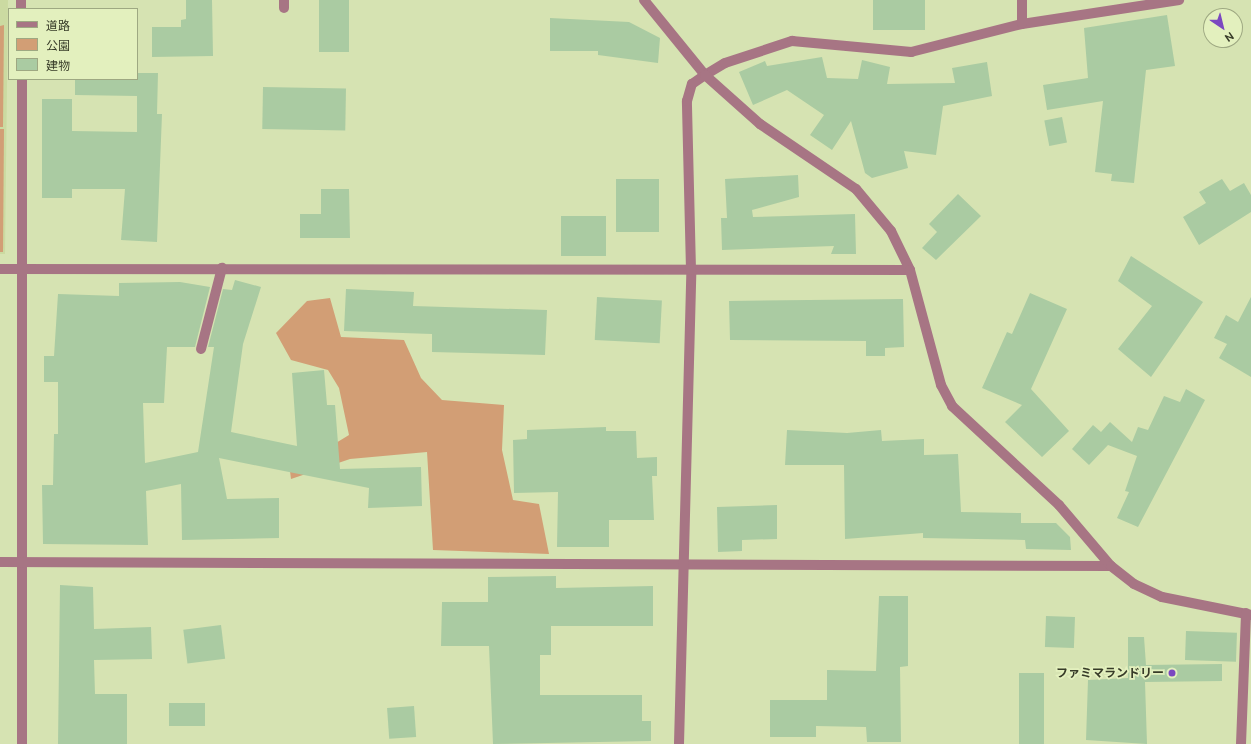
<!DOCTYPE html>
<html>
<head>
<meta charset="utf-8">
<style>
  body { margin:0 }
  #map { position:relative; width:1251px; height:744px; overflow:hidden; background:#d6e3b2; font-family:Ubuntu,"Noto Sans JP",sans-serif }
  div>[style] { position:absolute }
  .built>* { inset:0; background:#cbdaa1 }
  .green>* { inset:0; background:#d29e75 }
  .building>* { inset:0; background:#aacba2; transform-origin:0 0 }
  .minor>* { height:10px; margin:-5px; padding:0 5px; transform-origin:5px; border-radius:5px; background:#a77584 }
  .dots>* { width:11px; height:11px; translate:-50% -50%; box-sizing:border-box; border:2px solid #e3f0be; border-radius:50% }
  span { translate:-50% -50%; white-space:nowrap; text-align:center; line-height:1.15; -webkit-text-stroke:3.5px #e3f0be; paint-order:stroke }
  .poi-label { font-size:12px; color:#373b28; font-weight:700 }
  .right { translate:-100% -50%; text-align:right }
  .legend { position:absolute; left:8px; top:8px; width:130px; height:72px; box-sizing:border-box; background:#e3f0be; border:1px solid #9ea882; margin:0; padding:5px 7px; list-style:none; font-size:12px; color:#373b28 }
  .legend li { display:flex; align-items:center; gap:8px; height:20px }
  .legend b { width:20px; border:1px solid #9ea882 }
  .north { position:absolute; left:1203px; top:8px; width:40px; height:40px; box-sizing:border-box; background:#e3f0be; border:1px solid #9ea882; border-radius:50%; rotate:145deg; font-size:11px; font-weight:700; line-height:16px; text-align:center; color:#373b28 }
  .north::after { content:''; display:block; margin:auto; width:14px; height:18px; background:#7b48c0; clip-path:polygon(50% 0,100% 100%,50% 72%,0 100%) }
</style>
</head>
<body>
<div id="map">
  <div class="built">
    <div style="clip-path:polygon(0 0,8px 0,5px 254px,0 254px)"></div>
  </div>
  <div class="green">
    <div style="clip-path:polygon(4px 25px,3px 127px,0 127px,0 26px)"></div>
    <div style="clip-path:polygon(0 129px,4px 129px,3px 252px,0 252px)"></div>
    <div style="clip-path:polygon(330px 298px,341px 337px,404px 340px,421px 378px,442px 400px,504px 405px,502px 450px,513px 500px,539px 504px,549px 554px,433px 550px,427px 452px,350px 459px,291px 479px,290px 471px,349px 435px,339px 388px,328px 370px,291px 360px,276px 333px,307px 301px)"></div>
  </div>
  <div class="building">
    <div style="clip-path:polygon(186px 0,212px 0,213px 56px,152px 57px,152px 27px,181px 27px,181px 20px,186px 19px)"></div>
    <div style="left:319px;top:0;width:30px;height:52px"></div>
    <div style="left:873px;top:0;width:52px;height:30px"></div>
    <div style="clip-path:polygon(1167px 15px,1175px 66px,1146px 70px,1134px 183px,1111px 181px,1112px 174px,1095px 172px,1103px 101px,1047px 110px,1043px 85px,1088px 78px,1084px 28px)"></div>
    <div style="clip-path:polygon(550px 18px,629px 22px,660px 38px,658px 63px,598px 55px,598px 51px,550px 51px)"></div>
    <div style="clip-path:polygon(822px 57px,827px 78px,858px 79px,862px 60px,890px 67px,887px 84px,955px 83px,952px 68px,987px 62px,992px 96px,943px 106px,936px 155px,904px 151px,908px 168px,872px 178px,865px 173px,851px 121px,832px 150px,810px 135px,824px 115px,787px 90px,753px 105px,739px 72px,765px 61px,767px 66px)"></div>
    <div style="clip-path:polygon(137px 73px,158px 73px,157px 114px,162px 114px,157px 242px,121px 240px,125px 189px,72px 189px,72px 198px,42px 198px,42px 99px,72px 99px,72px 131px,137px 132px,137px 96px,75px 95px,75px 79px,137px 79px)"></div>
    <div style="left:263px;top:87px;width:83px;height:42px;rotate:1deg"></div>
    <div style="left:1062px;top:117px;width:26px;height:18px;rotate:79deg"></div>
    <div style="clip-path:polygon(798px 175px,799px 197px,752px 210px,753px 217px,855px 214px,856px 254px,831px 254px,834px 246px,722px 250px,721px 218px,727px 218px,725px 179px)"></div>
    <div style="left:616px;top:179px;width:43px;height:53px"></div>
    <div style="clip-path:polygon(1222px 179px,1230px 191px,1244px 183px,1251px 195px,1251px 212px,1199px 245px,1183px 217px,1206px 203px,1199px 192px)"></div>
    <div style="clip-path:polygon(321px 189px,349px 189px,350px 238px,300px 238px,300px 214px,321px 214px)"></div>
    <div style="clip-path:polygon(958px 194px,981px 216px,936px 260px,922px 248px,937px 232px,929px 224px)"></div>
    <div style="left:561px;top:216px;width:45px;height:40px"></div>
    <div style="clip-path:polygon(1131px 256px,1203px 302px,1151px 377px,1118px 349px,1152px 306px,1118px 281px)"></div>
    <div style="clip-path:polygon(235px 280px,261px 287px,243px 344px,231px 432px,297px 446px,292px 373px,324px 370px,327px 405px,335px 405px,340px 469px,421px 467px,422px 506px,368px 508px,369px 488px,219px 458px,227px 499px,279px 498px,279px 538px,182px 540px,181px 484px,146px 491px,148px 545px,43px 544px,42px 485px,53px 485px,54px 434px,58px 434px,58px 382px,44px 382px,44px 356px,54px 356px,58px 294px,119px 296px,119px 283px,180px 282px,210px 287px,195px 347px,167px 347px,164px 403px,143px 403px,145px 463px,198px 452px,214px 347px,208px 347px,223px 289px,232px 290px)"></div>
    <div style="clip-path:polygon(346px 289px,414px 292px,413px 306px,547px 310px,545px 355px,432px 352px,432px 334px,344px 331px)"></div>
    <div style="clip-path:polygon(1030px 293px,1067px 309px,1031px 389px,1069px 431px,1042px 457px,1005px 422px,1022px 405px,982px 388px,1007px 332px,1012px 334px)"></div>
    <div style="left:597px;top:297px;width:65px;height:43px;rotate:3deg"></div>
    <div style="clip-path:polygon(1251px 297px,1251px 377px,1219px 358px,1227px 344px,1214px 338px,1226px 315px,1238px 322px)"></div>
    <div style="clip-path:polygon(903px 299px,904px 347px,885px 348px,885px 356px,866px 356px,866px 341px,730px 340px,729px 301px)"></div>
    <div style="clip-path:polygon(1186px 389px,1205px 400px,1138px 527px,1117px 518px,1129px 492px,1125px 491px,1137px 456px,1108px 445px,1089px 465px,1072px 449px,1093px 425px,1101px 432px,1110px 422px,1132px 442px,1138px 427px,1148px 430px,1164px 396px,1180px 402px)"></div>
    <div style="clip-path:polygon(606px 427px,606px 431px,636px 431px,637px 458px,657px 457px,657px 476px,652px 476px,654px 520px,609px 520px,609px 547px,557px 547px,558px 492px,514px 493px,513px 440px,527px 439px,527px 430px)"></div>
    <div style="clip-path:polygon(787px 430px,847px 433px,881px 430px,882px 441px,924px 439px,924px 455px,958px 454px,961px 512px,1021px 513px,1021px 523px,1056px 523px,1070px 537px,1071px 550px,1026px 549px,1025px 540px,923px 538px,923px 533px,845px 539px,844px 465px,785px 465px)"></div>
    <div style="clip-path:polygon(777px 505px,777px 539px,742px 540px,742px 551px,718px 552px,717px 507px)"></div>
    <div style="clip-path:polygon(556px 576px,556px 588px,653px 586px,653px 626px,551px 626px,551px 655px,540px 655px,540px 695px,642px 695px,642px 721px,651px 721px,651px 741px,493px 744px,489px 646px,441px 646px,442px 602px,488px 602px,488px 577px)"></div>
    <div style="clip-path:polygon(60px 585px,93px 587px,94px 629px,151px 627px,152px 659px,94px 660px,95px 694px,127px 694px,127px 744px,58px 744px)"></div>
    <div style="clip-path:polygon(879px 596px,908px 596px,908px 666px,900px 667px,901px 742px,867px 742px,866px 727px,816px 726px,816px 737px,770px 737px,770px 700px,827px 700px,827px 670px,876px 671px)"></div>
    <div style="left:1046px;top:616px;width:29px;height:31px;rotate:2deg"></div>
    <div style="left:221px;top:625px;width:34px;height:38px;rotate:83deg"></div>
    <div style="left:1186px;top:631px;width:51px;height:29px;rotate:2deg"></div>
    <div style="clip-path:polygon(1128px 637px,1144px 637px,1146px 665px,1222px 664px,1222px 681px,1145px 682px,1147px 744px,1086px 740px,1088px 680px,1128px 678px)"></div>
    <div style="left:1019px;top:673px;width:25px;height:71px"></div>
    <div style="left:205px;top:703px;width:23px;height:36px;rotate:90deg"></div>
    <div style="left:414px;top:706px;width:31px;height:27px;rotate:86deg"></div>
  </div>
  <div class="minor">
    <div style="left:21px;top:0;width:9px;rotate:90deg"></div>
    <div style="left:644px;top:0;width:97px;rotate:50.9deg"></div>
    <div style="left:705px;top:75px;width:23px;rotate:-31deg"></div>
    <div style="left:725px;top:63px;width:71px;rotate:-18.2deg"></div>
    <div style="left:792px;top:41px;width:120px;rotate:5.3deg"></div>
    <div style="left:911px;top:52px;width:114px;rotate:-14.2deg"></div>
    <div style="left:1022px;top:24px;width:159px;rotate:-8.7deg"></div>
    <div style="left:284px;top:8px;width:8px;rotate:-90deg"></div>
    <div style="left:1022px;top:24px;width:24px;rotate:-90deg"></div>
    <div style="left:22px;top:79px;width:665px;rotate:90deg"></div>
    <div style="left:0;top:269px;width:910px;rotate:0.06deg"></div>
    <div style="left:201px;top:349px;width:84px;rotate:-75.5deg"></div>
    <div style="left:0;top:562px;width:1111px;rotate:0.21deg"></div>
    <div style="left:679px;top:744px;width:474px;rotate:-88.5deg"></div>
    <div style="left:691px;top:270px;width:169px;rotate:-91.4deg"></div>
    <div style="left:687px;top:101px;width:18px;rotate:-74deg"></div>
    <div style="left:692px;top:84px;width:16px;rotate:-35deg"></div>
    <div style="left:705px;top:75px;width:74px;rotate:41.7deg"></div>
    <div style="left:760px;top:124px;width:116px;rotate:34.1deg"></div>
    <div style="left:856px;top:189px;width:55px;rotate:50.2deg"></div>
    <div style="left:891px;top:231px;width:43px;rotate:64deg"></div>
    <div style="left:910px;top:270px;width:119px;rotate:74.9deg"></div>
    <div style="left:941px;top:385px;width:24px;rotate:62deg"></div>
    <div style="left:952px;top:406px;width:146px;rotate:42.8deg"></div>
    <div style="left:1059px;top:505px;width:80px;rotate:49.6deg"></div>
    <div style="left:1111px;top:566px;width:29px;rotate:38deg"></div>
    <div style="left:1134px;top:584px;width:31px;rotate:25deg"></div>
    <div style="left:1162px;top:597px;width:91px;rotate:11.4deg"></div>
    <div style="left:1241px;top:744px;width:131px;rotate:-87.8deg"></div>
  </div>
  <div class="dots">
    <div style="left:1172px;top:673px;background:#7b48c0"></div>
  </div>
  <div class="poi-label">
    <span class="right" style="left:1164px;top:673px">ファミマランドリー</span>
  </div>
  <ul class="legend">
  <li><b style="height:5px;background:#a77584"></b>道路</li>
  <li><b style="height:11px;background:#d29e75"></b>公園</li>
  <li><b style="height:11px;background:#aacba2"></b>建物</li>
  </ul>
  <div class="north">N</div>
</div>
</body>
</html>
